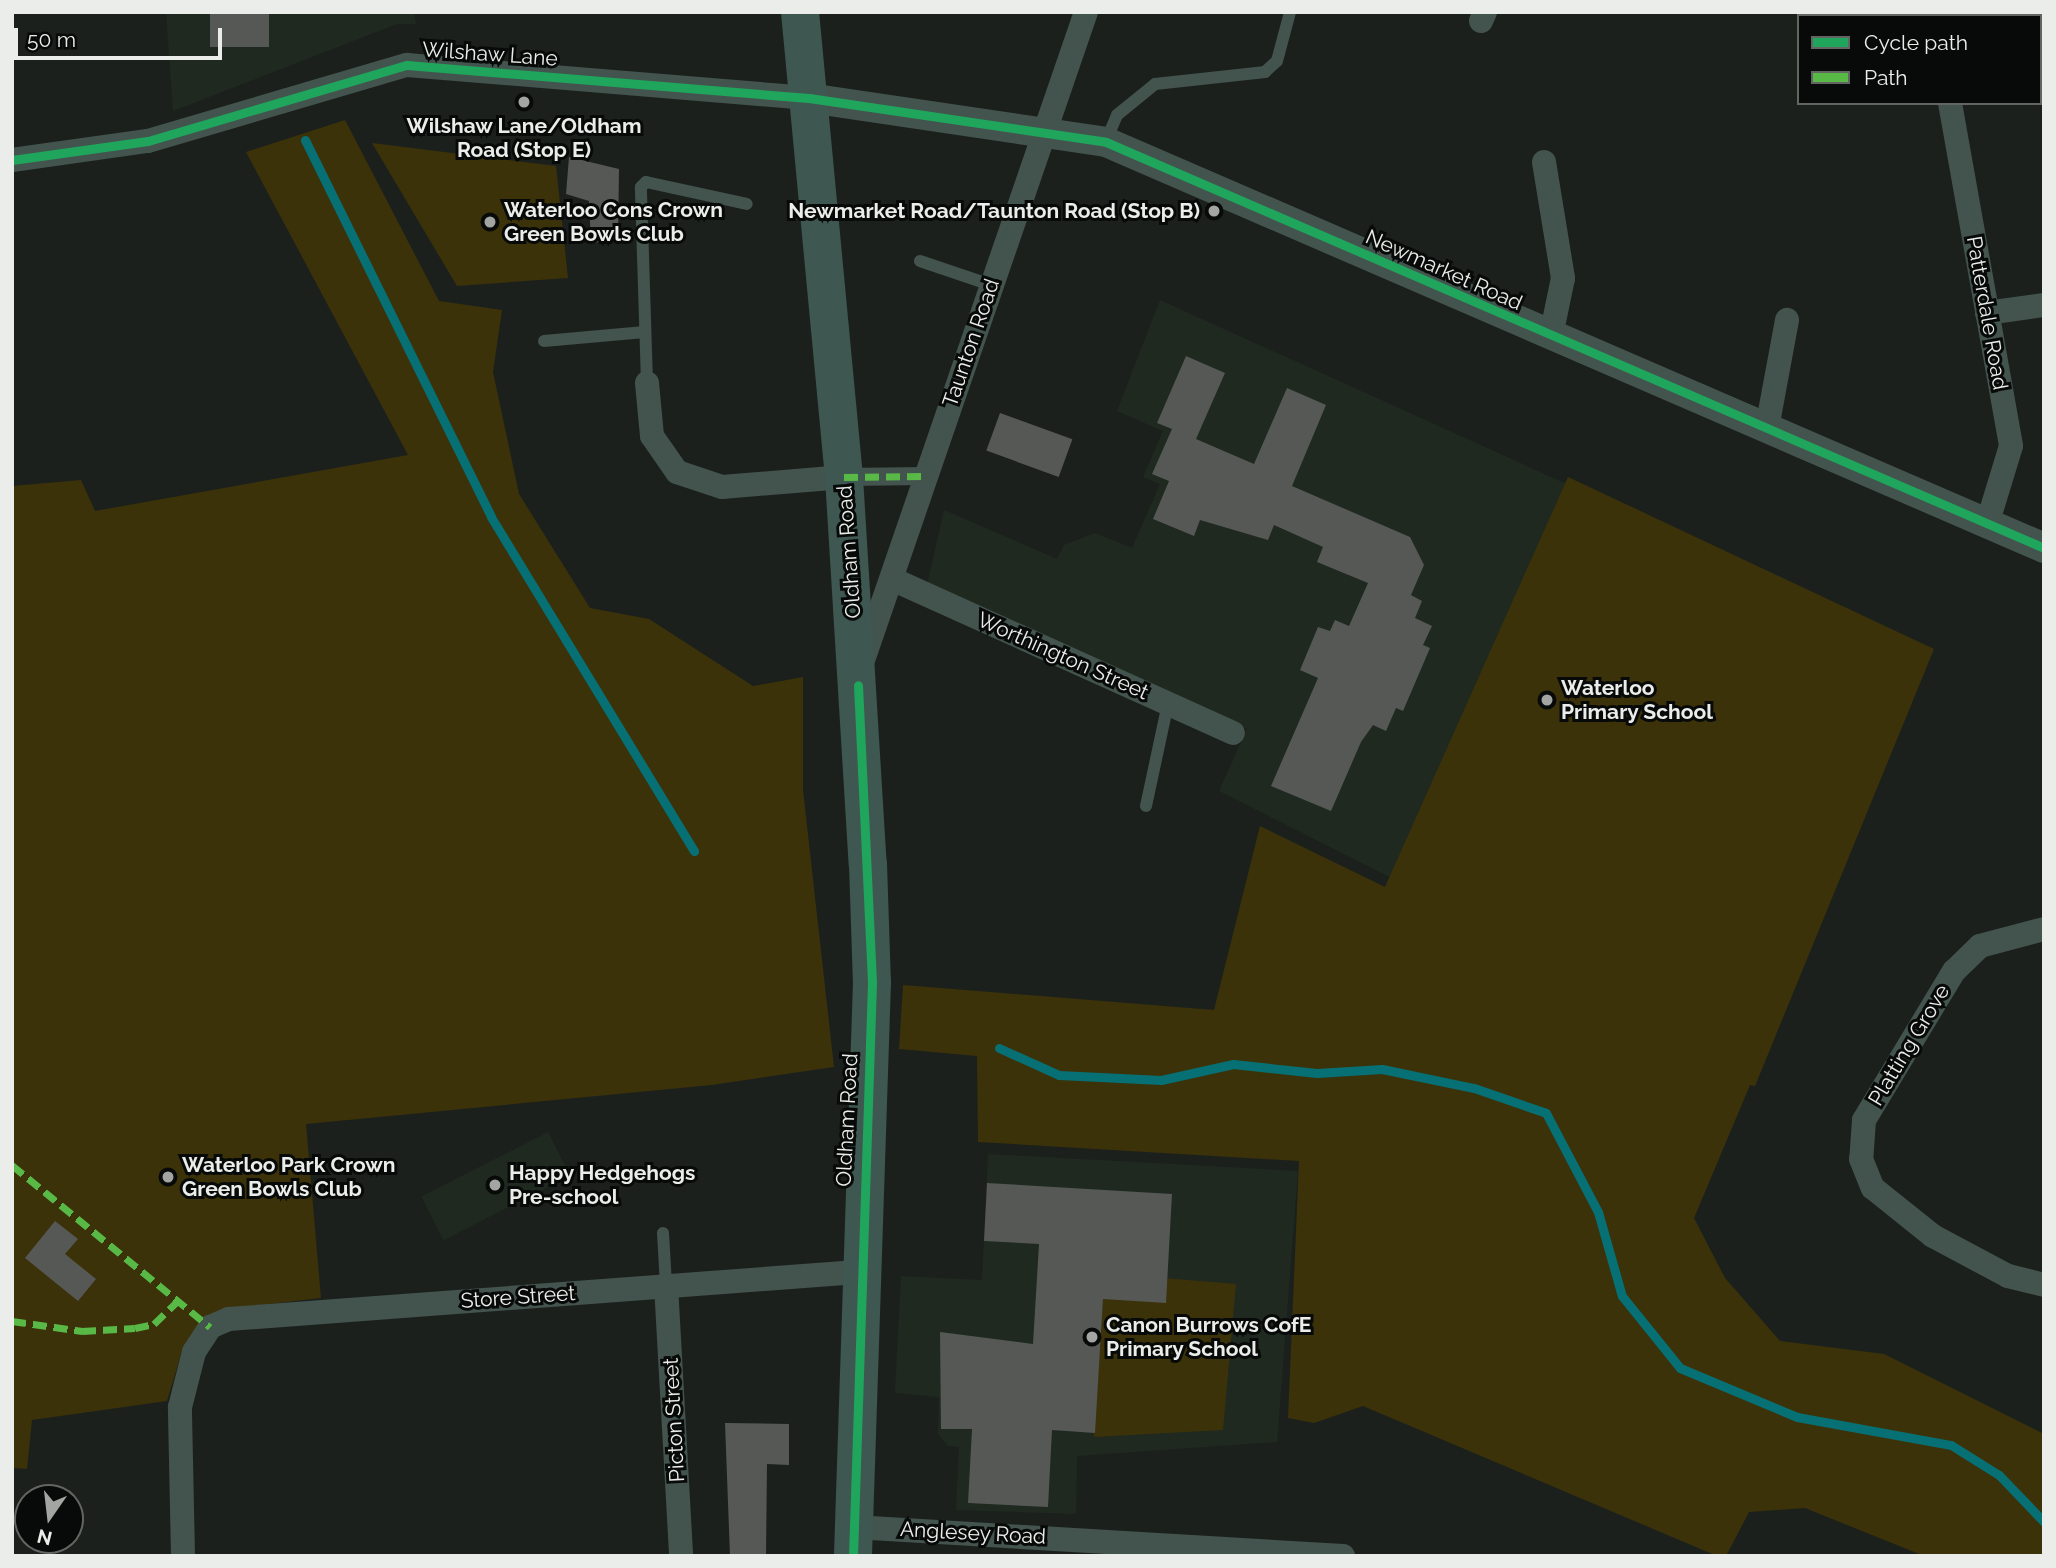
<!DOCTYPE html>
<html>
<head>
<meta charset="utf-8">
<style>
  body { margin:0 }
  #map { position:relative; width:2056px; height:1568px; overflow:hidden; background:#1c201d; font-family:Raleway,sans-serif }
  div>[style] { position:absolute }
  .built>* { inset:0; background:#1f2920; transform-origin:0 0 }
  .green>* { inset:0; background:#3b3209 }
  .stream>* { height:9px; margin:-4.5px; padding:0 4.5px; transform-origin:4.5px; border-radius:4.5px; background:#067075 }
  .building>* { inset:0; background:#565856; transform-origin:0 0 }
  .service>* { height:12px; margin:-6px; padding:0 6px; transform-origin:6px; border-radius:6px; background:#43534e }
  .pedestrian>* { height:18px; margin:-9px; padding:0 9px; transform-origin:9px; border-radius:9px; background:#43534e }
  .minor>* { height:24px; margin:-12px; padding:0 12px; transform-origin:12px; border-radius:12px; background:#43534e }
  .tertiary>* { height:30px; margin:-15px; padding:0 15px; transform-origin:15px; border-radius:15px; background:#43534e }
  .trunk>* { height:38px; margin:-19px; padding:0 19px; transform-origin:19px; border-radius:19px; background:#3e5750 }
  .quiet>* { height:7px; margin-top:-3.5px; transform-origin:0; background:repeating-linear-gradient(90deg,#58b947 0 14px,transparent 0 21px) }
  .cycleway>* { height:9px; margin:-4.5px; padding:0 4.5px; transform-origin:4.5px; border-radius:4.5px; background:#20a55d }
  .dots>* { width:19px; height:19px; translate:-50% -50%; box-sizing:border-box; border:4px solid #070a08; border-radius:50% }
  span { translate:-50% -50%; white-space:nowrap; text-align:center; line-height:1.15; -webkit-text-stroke:6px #070a08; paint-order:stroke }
  .street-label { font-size:21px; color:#eaedea }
  .poi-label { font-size:21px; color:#eaedea; font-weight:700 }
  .left { translate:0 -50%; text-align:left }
  .right { translate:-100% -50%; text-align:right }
  .frame { position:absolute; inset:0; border:14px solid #eaedea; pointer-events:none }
  .legend { position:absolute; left:1797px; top:14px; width:245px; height:91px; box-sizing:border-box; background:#070a08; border:2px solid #626562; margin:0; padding:9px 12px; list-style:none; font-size:21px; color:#eaedea }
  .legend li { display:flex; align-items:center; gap:14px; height:35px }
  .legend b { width:35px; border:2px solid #626562 }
  .north { position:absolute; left:14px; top:1484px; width:70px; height:70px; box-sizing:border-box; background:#070a08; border:2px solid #626562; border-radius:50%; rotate:194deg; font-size:19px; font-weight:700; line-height:28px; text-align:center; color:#eaedea }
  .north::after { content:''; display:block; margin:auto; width:24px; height:32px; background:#a2a5a2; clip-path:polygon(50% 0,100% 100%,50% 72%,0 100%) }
  .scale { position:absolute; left:14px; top:28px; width:208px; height:32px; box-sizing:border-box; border:4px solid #eaedea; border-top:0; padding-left:9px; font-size:21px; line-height:24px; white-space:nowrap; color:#eaedea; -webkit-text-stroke:5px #070a08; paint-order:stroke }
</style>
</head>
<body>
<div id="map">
  <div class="built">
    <div style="clip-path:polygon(166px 12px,414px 12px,416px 24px,397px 24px,173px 111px)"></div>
    <div style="clip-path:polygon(1160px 300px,1916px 642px,1755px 1086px,1396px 880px,1219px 791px,1247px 729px,927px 585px,944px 510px,1057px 559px,1064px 545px,1095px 533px,1132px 548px,1160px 484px,1143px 477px,1163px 431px,1117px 411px)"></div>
    <div style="left:548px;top:1132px;width:49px;height:142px;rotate:63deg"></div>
    <div style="clip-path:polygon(988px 1154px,1298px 1171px,1277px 1442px,1077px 1456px,1076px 1514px,956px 1510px,959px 1447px,948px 1446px,938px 1434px,939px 1397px,895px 1393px,901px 1276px,982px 1280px)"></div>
  </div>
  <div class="green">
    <div style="clip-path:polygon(345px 120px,439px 301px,502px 310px,493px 372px,519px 494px,590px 608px,649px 619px,753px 686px,803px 677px,803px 790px,834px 1067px,712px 1085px,306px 1124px,321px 1298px,227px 1309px,183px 1348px,167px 1401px,32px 1420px,27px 1469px,12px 1468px,12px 486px,81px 480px,95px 511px,408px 455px,246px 152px)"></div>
    <div style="clip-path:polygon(372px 143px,556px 166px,568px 278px,457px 286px)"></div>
    <div style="clip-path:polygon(1568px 477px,1934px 649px,1755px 1086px,1750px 1085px,1694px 1218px,1725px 1278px,1780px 1341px,1884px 1354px,2044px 1434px,2044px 1556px,1924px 1556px,1805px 1508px,1749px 1512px,1726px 1556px,1717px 1556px,1363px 1406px,1314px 1423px,1288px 1418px,1299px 1161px,978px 1142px,977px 1056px,899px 1049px,903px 985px,1214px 1010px,1260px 826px,1385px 887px)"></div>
    <div style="clip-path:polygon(1163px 1278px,1236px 1284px,1223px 1430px,1094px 1437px,1103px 1299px)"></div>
  </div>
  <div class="stream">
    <div style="left:305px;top:140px;width:420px;rotate:63.7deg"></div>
    <div style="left:491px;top:517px;width:391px;rotate:58.7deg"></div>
    <div style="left:999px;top:1048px;width:66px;rotate:24.2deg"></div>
    <div style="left:1059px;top:1075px;width:102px;rotate:2.8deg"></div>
    <div style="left:1161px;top:1080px;width:74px;rotate:-12.5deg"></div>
    <div style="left:1233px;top:1064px;width:84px;rotate:6.1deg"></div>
    <div style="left:1317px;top:1073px;width:65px;rotate:-3.5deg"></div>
    <div style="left:1382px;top:1069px;width:94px;rotate:11.7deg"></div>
    <div style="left:1474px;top:1088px;width:76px;rotate:19.1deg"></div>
    <div style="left:1546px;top:1113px;width:112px;rotate:62.3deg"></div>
    <div style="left:1598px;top:1212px;width:87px;rotate:74.1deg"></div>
    <div style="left:1622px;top:1296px;width:92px;rotate:51.1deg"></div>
    <div style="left:1680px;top:1368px;width:127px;rotate:22.7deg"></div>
    <div style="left:1797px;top:1417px;width:157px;rotate:10.3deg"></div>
    <div style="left:1951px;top:1445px;width:57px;rotate:32deg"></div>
    <div style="left:1999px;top:1475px;width:65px;rotate:46.2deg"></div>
  </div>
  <div class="building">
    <div style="left:210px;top:12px;width:59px;height:35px"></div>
    <div style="clip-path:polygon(569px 157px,619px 169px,618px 240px,591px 243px,589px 201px,566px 194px)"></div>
    <div style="clip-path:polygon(1186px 356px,1225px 373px,1196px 439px,1254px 464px,1287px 388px,1326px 405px,1292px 486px,1410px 537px,1424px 565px,1411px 595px,1422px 601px,1415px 618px,1432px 626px,1423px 645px,1430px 648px,1403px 711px,1396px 708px,1386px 731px,1373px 725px,1361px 742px,1331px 811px,1271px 786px,1318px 678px,1300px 670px,1318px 627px,1330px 631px,1335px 620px,1349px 626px,1368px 583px,1317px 562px,1323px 547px,1274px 525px,1268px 540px,1200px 520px,1194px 536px,1153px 519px,1169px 481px,1152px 474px,1172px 429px,1157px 423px)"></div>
    <div style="left:1000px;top:413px;width:77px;height:40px;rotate:20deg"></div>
    <div style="clip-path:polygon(987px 1183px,1172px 1194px,1166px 1303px,1103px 1299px,1095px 1433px,1052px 1430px,1048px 1507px,968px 1503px,972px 1429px,941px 1429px,940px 1332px,1033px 1344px,1039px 1244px,984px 1241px)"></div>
    <div style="clip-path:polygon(55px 1221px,78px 1239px,65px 1254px,96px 1279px,78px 1301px,25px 1258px)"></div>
    <div style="clip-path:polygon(725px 1423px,789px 1424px,789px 1465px,767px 1464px,766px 1556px,730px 1556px)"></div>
  </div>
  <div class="service">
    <div style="left:1910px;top:12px;width:11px;rotate:22deg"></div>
    <div style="left:1106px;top:141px;width:28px;rotate:-67deg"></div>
    <div style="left:1117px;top:115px;width:49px;rotate:-39.2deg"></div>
    <div style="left:1155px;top:84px;width:111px;rotate:-6.2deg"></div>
    <div style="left:1265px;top:72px;width:16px;rotate:-43deg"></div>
    <div style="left:1277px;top:61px;width:51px;rotate:-75.1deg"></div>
    <div style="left:920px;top:261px;width:75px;rotate:18.7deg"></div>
    <div style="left:544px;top:341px;width:101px;rotate:-5.1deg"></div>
    <div style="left:647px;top:383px;width:196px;rotate:-91.8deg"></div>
    <div style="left:641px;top:187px;width:7px;rotate:-45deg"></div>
    <div style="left:646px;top:182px;width:103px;rotate:12.3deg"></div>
    <div style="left:1146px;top:806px;width:105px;rotate:-77.9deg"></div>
    <div style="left:663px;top:1233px;width:52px;rotate:86.7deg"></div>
  </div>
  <div class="pedestrian">
    <div style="left:844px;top:477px;width:81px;rotate:-0.7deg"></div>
  </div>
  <div class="minor">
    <div style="left:1933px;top:12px;width:4px;rotate:76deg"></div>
    <div style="left:1481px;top:21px;width:10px;rotate:-66deg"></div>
    <div style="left:1950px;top:103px;width:348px;rotate:79.9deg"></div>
    <div style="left:2011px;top:446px;width:78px;rotate:107deg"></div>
    <div style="left:12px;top:160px;width:137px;rotate:-8deg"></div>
    <div style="left:148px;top:141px;width:270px;rotate:-16.4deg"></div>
    <div style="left:407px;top:65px;width:403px;rotate:4.7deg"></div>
    <div style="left:1544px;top:162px;width:118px;rotate:80.7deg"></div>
    <div style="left:1563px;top:278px;width:59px;rotate:101.7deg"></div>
    <div style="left:1987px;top:313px;width:58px;rotate:-8deg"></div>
    <div style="left:647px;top:383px;width:53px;rotate:84.6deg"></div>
    <div style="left:652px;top:436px;width:44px;rotate:55.2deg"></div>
    <div style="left:677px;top:472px;width:47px;rotate:18.4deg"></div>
    <div style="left:722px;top:487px;width:122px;rotate:-4.7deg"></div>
    <div style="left:1767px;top:428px;width:110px;rotate:-79.5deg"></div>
    <div style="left:892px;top:579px;width:374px;rotate:24.3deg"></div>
    <div style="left:862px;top:663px;width:688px;rotate:-71.01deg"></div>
    <div style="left:2044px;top:929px;width:66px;rotate:165.1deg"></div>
    <div style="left:1980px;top:946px;width:36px;rotate:136deg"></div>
    <div style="left:1954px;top:971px;width:174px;rotate:121.1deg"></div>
    <div style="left:1864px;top:1120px;width:39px;rotate:94deg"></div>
    <div style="left:1861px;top:1159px;width:31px;rotate:68deg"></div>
    <div style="left:1873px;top:1188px;width:77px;rotate:38.7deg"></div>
    <div style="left:1933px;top:1236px;width:85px;rotate:28.1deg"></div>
    <div style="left:2008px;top:1276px;width:37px;rotate:14deg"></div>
    <div style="left:666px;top:1285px;width:271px;rotate:86.8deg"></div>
    <div style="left:854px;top:1527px;width:490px;rotate:3.4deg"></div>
    <div style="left:183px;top:1556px;width:149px;rotate:-91.2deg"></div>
    <div style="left:180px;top:1407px;width:57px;rotate:-75.7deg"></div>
    <div style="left:194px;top:1352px;width:30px;rotate:-57deg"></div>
    <div style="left:210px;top:1327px;width:21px;rotate:-23deg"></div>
    <div style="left:229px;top:1319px;width:630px;rotate:-4.28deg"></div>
  </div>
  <div class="tertiary">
    <div style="left:809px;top:98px;width:300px;rotate:8.4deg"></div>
    <div style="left:1106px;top:142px;width:1022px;rotate:23.4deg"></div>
  </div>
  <div class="trunk">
    <div style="left:800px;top:12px;width:467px;rotate:84.6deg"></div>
    <div style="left:844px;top:477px;width:388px;rotate:86.5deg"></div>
    <div style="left:868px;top:864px;width:118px;rotate:88.1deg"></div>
    <div style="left:872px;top:982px;width:574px;rotate:91.9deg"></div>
  </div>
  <div class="quiet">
    <div style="left:844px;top:477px;width:81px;rotate:-0.7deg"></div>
    <div style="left:12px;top:1165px;width:256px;rotate:39.3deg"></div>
    <div style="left:12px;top:1321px;width:71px;rotate:8.1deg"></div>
    <div style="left:82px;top:1331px;width:53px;rotate:-3.2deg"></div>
    <div style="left:135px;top:1328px;width:19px;rotate:-12deg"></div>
    <div style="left:154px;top:1324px;width:33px;rotate:-44deg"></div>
  </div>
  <div class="cycleway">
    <div style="left:12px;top:160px;width:137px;rotate:-8deg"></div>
    <div style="left:148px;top:141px;width:270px;rotate:-16.4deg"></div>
    <div style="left:407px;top:65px;width:403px;rotate:4.7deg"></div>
    <div style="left:809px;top:98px;width:300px;rotate:8.4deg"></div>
    <div style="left:1106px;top:142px;width:1022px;rotate:23.4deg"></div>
    <div style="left:853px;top:1556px;width:574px;rotate:-88.1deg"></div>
    <div style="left:872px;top:982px;width:297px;rotate:-92.7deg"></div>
  </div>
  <div class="dots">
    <div style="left:524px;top:102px;background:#a2a5a2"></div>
    <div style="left:1214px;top:211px;background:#a2a5a2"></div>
    <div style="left:490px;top:222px;background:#a2a5a2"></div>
    <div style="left:1547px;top:700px;background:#a2a5a2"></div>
    <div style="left:168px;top:1177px;background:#a2a5a2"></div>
    <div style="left:495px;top:1185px;background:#a2a5a2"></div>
    <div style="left:1092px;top:1337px;background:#a2a5a2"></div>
  </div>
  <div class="street-label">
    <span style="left:490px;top:54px;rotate:4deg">Wilshaw Lane</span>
    <span style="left:1444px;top:270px;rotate:24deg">Newmarket Road</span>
    <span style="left:1987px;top:313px;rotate:80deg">Patterdale Road</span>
    <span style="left:971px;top:343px;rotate:-71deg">Taunton Road</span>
    <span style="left:849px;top:552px;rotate:-94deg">Oldham Road</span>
    <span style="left:1063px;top:656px;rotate:24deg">Worthington Street</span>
    <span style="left:1909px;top:1045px;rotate:-59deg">Platting Grove</span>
    <span style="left:847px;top:1120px;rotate:-87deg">Oldham Road</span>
    <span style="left:518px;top:1297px;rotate:-4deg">Store Street</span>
    <span style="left:674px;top:1420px;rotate:-93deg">Picton Street</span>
    <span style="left:973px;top:1533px;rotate:3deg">Anglesey Road</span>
  </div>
  <div class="poi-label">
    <span style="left:524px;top:138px">Wilshaw Lane/Oldham<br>Road (Stop E)</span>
    <span class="left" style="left:504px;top:222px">Waterloo Cons Crown<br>Green Bowls Club</span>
    <span class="right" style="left:1200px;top:211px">Newmarket Road/Taunton Road (Stop B)</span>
    <span class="left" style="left:1561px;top:700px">Waterloo<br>Primary School</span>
    <span class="left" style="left:182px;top:1177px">Waterloo Park Crown<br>Green Bowls Club</span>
    <span class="left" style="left:509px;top:1185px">Happy Hedgehogs<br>Pre-school</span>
    <span class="left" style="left:1106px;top:1337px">Canon Burrows CofE<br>Primary School</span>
  </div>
  <div class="frame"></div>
  <ul class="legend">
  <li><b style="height:9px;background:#20a55d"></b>Cycle path</li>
  <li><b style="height:9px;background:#58b947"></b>Path</li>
  </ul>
  <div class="north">N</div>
  <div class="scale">50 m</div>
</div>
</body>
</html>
